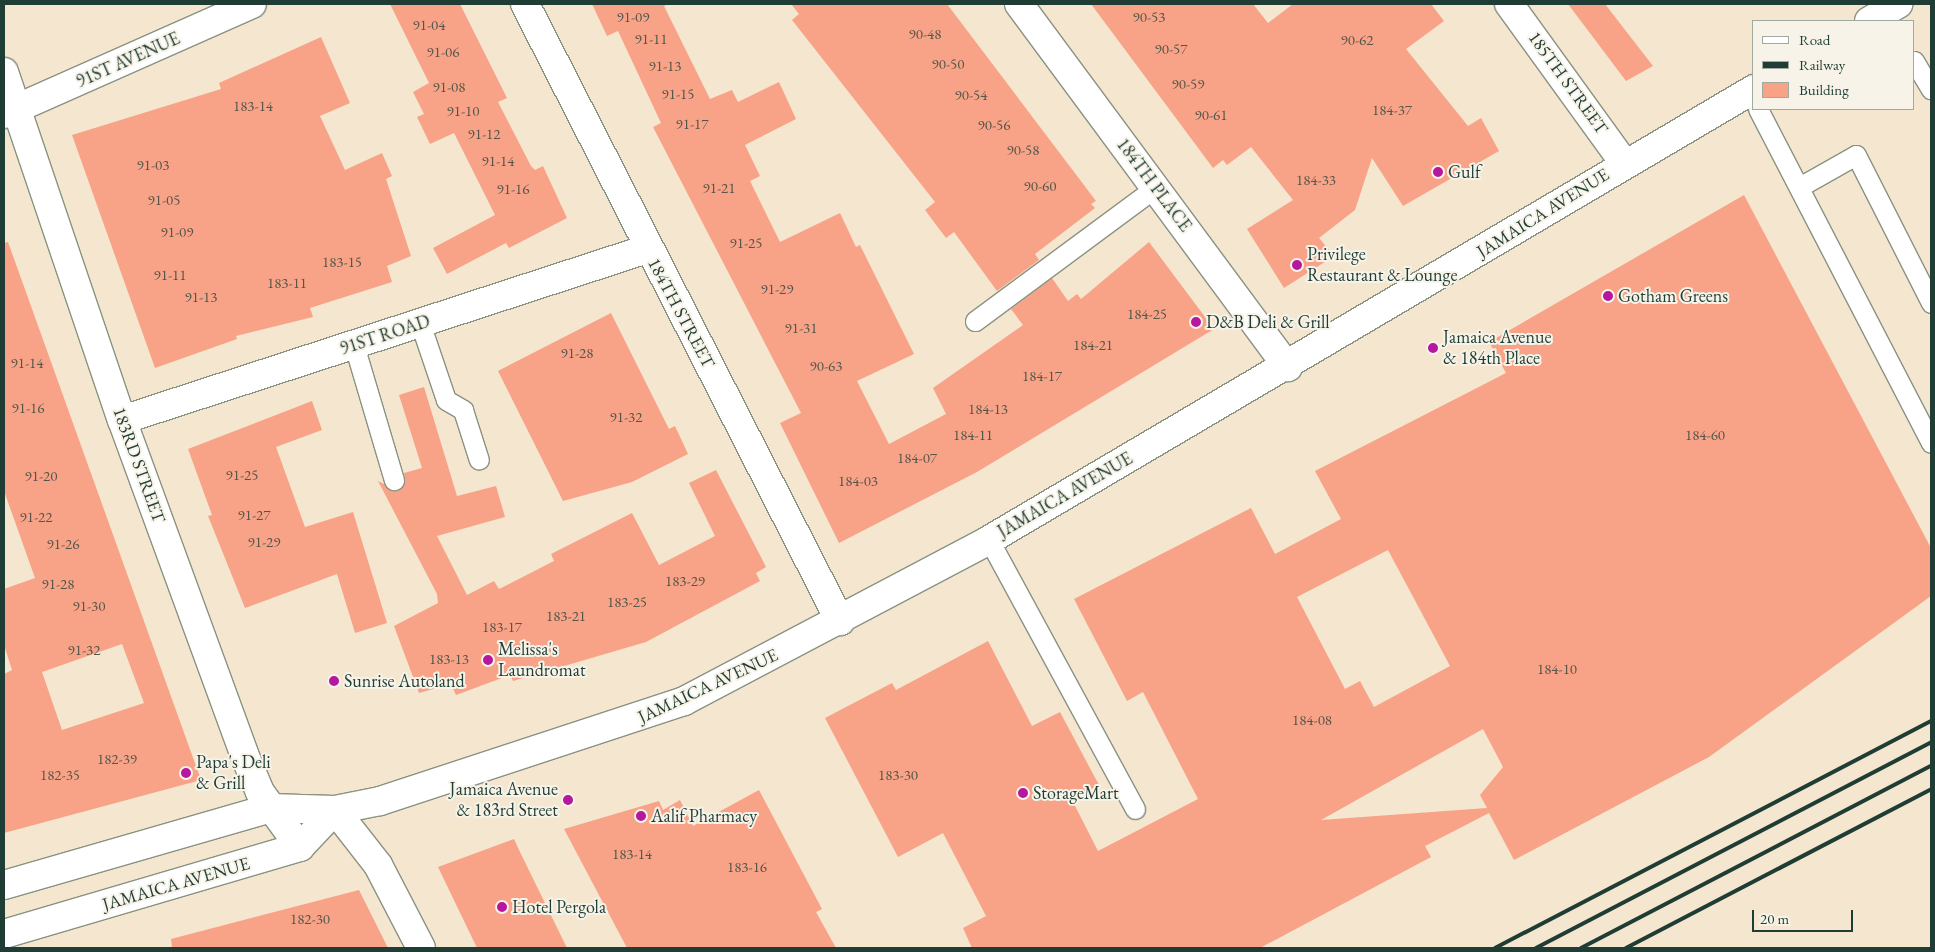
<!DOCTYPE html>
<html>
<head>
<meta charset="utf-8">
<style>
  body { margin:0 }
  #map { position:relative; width:1935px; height:952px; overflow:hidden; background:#f4e6cf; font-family:"EB Garamond",serif }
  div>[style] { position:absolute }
  .building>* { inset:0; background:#f8a387 }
  .roads { filter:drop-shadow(1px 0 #8a9282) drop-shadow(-1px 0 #8a9282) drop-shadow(0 1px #8a9282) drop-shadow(0 -1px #8a9282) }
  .lane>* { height:19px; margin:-9.5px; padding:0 9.5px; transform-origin:9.5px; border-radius:9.5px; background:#fff }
  .street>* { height:28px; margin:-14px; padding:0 14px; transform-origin:14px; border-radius:14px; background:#fff }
  .primary>* { height:28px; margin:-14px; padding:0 14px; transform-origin:14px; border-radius:14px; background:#fff }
  .rail>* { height:4px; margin:-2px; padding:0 2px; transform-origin:2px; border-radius:2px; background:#1f3d34 }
  .dots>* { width:14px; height:14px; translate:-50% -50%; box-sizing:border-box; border:2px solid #f7f3e8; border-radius:50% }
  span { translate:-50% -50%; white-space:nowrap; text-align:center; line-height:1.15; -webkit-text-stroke:4px #f7f3e8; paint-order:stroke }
  .number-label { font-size:15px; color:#555649 }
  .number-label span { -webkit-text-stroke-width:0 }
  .street-label { font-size:18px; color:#1f3d34 }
  .poi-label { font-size:18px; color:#1f3d34 }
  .left { translate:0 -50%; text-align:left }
  .right { translate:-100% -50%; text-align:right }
  .frame { position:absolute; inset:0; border:5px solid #1f3d34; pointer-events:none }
  .legend { position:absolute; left:1752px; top:20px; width:162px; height:90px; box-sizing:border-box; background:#f7f3e8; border:1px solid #a1aaa0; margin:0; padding:6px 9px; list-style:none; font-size:15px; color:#1f3d34 }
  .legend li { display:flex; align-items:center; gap:10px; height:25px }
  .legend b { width:25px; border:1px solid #a1aaa0 }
  .scale { position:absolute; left:1752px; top:910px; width:101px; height:22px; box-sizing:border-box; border:2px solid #1f3d34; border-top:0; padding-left:6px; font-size:15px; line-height:18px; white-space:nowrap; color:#1f3d34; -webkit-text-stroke:4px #f7f3e8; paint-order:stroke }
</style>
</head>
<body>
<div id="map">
  <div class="building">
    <div style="clip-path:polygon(390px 4px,460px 4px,507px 98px,498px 102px,531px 166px,535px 170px,543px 166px,567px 218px,509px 248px,506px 243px,447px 274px,433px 248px,495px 215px,454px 133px,430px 144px,417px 117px,424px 114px,413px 92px,429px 83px)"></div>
    <div style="clip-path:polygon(592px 4px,669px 4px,664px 6px,710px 99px,732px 90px,738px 102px,779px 82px,796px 119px,745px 145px,760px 176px,750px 181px,780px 242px,840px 213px,856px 247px,860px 245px,914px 354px,857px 381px,889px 444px,946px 414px,933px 388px,1023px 325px,1011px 309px,1052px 278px,1068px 301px,1077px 294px,1081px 299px,1149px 242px,1214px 329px,977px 472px,839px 543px,780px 423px,801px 413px,653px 127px,661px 123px,618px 31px,607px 36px)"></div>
    <div style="clip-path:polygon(791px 4px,947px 4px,1096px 201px,1091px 204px,1095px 208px,1035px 254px,1039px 260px,997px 291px,954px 232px,946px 238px,925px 210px,935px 202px,792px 20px,799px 14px)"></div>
    <div style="clip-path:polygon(1091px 4px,1253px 4px,1268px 23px,1293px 4px,1431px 4px,1444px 21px,1406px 49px,1468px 126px,1481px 118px,1499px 151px,1403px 206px,1372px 158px,1355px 210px,1319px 238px,1334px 256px,1284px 288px,1247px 229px,1293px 200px,1251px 147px,1227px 165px,1223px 160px,1213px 168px)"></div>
    <div style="clip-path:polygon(1568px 4px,1605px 4px,1653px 66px,1626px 81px)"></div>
    <div style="clip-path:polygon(321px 37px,350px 103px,320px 116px,345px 170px,382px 153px,392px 176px,386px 179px,411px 256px,387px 266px,392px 282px,310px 308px,313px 317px,236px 336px,237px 339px,155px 368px,72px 135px,221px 89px,219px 83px)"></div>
    <div style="clip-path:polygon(evenodd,1744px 195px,1931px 548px,1931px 596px,1709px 757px,1514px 860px,1489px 813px,1425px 846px,1431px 857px,1260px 948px,972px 948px,963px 928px,986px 916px,943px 833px,898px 857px,825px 718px,892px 683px,896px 690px,988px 641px,1032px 726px,1060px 712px,1099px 785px,1072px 800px,1098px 851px,1198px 799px,1143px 692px,1127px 701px,1074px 599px,1251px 508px,1275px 554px,1341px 519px,1315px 471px,1506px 373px,1489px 342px,1744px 195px,1388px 550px,1450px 666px,1374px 707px,1360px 681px,1345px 689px,1297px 597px,1388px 550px,1744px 195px,1483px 729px,1503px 767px,1480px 795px,1487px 808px,1321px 820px,1483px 729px)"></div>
    <div style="clip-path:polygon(evenodd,8px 242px,201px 780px,4px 833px,4px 674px,12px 670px,4px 645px,4px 589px,35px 578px,4px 491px,4px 243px,8px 242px,122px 644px,144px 703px,62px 730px,42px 672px,122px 644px)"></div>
    <div style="clip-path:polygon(611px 313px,669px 429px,675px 426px,688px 454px,632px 482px,563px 501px,498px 371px)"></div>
    <div style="clip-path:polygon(424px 387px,457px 496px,496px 486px,505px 517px,437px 536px,467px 595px,494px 581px,499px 589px,554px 561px,551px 554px,632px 513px,659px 565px,715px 536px,689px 483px,716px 470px,766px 567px,756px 573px,760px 581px,646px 642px,513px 681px,510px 675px,456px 695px,451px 684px,419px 693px,394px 626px,438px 603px,437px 594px,378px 481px,398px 491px,405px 483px,404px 473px,422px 468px,399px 395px)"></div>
    <div style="clip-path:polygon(312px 401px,322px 430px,276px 447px,305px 527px,353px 512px,387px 623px,355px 633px,337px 574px,245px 608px,208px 516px,212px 515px,188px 449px)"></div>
    <div style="clip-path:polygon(759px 790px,822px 909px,816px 912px,836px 948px,627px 948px,564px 829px,659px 801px,663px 810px,680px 800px,693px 826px)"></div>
    <div style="clip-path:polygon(514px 839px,520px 852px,567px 948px,477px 948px,438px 867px)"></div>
    <div style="clip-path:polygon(359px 890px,388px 948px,172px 948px,171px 939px)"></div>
  </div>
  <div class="roads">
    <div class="lane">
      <div style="left:1914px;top:61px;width:33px;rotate:59deg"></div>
      <div style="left:1758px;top:109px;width:376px;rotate:62.6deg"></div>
      <div style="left:1801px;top:186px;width:63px;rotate:-29.4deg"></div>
      <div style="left:1856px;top:155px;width:166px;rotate:63.1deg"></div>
      <div style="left:975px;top:321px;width:225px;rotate:-36.5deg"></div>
      <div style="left:420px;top:323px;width:81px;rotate:71.3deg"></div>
      <div style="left:446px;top:400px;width:20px;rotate:30deg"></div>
      <div style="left:463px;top:410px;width:52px;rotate:72.3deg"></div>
      <div style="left:354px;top:345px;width:141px;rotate:73.5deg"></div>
      <div style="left:989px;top:540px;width:306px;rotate:61.5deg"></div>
    </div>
    <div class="street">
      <div style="left:525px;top:4px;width:693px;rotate:62.95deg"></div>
      <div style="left:1019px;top:4px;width:452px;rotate:53.5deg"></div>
      <div style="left:1509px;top:4px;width:196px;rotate:54.1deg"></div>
      <div style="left:4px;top:72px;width:367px;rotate:71.3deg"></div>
      <div style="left:122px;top:420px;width:356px;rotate:69.9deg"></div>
      <div style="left:244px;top:754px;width:41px;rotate:67.2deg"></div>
      <div style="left:260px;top:792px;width:68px;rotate:54deg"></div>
      <div style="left:4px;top:114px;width:271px;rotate:-23.9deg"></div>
      <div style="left:122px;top:420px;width:552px;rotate:-18.04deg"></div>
      <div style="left:335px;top:810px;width:70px;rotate:52deg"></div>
      <div style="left:378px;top:865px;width:93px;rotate:62.6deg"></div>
    </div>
    <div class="primary">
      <div style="left:1869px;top:21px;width:34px;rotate:-30deg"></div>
      <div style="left:4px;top:885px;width:277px;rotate:-16.1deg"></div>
      <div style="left:270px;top:808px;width:65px;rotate:1.8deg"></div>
      <div style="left:335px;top:810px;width:46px;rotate:-11.3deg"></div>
      <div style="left:380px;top:801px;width:320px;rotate:-18.2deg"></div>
      <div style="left:684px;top:701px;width:345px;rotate:-27.8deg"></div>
      <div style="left:989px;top:540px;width:888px;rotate:-30.52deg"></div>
      <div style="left:4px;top:934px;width:309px;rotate:-16.4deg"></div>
      <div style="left:300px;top:847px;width:51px;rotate:-46.6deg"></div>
    </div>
  </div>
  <div class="rail">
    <div style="left:1495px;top:948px;width:492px;rotate:-27.5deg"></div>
    <div style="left:1536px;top:948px;width:445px;rotate:-27.5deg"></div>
    <div style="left:1581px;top:948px;width:394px;rotate:-27.5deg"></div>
    <div style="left:1626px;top:948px;width:344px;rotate:-27.5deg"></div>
  </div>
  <div class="dots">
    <div style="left:1438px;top:172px;background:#b5179e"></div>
    <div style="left:1297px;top:265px;background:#b5179e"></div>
    <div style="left:1608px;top:296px;background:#b5179e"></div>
    <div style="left:1196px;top:322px;background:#b5179e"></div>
    <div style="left:1433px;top:348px;background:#b5179e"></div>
    <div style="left:488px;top:660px;background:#b5179e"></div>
    <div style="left:334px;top:681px;background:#b5179e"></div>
    <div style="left:186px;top:773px;background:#b5179e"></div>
    <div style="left:1023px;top:793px;background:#b5179e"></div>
    <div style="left:568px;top:800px;background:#b5179e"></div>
    <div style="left:641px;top:816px;background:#b5179e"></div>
    <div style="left:502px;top:907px;background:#b5179e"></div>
  </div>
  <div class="number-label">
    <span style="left:633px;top:17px">91-09</span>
    <span style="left:1149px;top:17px">90-53</span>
    <span style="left:429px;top:25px">91-04</span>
    <span style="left:925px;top:34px">90-48</span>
    <span style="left:651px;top:39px">91-11</span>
    <span style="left:1357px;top:40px">90-62</span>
    <span style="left:1171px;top:49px">90-57</span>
    <span style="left:443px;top:52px">91-06</span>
    <span style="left:948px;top:64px">90-50</span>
    <span style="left:665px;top:66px">91-13</span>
    <span style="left:1188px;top:84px">90-59</span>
    <span style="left:449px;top:87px">91-08</span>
    <span style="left:678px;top:94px">91-15</span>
    <span style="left:971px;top:95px">90-54</span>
    <span style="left:253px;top:106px">183-14</span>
    <span style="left:1392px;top:110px">184-37</span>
    <span style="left:463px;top:111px">91-10</span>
    <span style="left:1211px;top:115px">90-61</span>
    <span style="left:692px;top:124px">91-17</span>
    <span style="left:994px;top:125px">90-56</span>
    <span style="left:484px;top:134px">91-12</span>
    <span style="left:1023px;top:150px">90-58</span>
    <span style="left:498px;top:161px">91-14</span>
    <span style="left:153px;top:165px">91-03</span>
    <span style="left:1316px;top:180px">184-33</span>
    <span style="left:1040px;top:186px">90-60</span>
    <span style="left:719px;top:188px">91-21</span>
    <span style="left:513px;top:189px">91-16</span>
    <span style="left:164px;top:200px">91-05</span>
    <span style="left:177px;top:232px">91-09</span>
    <span style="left:746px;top:243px">91-25</span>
    <span style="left:342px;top:262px">183-15</span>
    <span style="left:170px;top:275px">91-11</span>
    <span style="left:287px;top:283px">183-11</span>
    <span style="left:777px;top:289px">91-29</span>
    <span style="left:201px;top:297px">91-13</span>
    <span style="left:1147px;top:314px">184-25</span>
    <span style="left:801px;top:328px">91-31</span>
    <span style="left:1093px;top:345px">184-21</span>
    <span style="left:577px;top:353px">91-28</span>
    <span style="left:27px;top:363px">91-14</span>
    <span style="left:826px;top:366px">90-63</span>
    <span style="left:1042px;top:376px">184-17</span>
    <span style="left:28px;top:408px">91-16</span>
    <span style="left:988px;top:409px">184-13</span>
    <span style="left:626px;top:417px">91-32</span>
    <span style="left:973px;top:435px">184-11</span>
    <span style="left:1705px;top:435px">184-60</span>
    <span style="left:917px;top:458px">184-07</span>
    <span style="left:242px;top:475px">91-25</span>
    <span style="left:41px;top:476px">91-20</span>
    <span style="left:858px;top:481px">184-03</span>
    <span style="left:254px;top:515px">91-27</span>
    <span style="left:36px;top:517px">91-22</span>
    <span style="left:264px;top:542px">91-29</span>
    <span style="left:63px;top:544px">91-26</span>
    <span style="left:685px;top:581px">183-29</span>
    <span style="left:58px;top:584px">91-28</span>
    <span style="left:627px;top:602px">183-25</span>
    <span style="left:89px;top:606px">91-30</span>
    <span style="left:566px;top:616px">183-21</span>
    <span style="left:502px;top:627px">183-17</span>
    <span style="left:84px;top:650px">91-32</span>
    <span style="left:449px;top:659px">183-13</span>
    <span style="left:1557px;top:669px">184-10</span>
    <span style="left:1312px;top:720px">184-08</span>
    <span style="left:117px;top:759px">182-39</span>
    <span style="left:60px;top:775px">182-35</span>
    <span style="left:898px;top:775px">183-30</span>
    <span style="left:632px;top:854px">183-14</span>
    <span style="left:747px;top:867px">183-16</span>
    <span style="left:310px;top:919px">182-30</span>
  </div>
  <div class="street-label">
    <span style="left:128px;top:60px;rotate:-24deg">91ST AVENUE</span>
    <span style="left:1568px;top:83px;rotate:54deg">185TH STREET</span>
    <span style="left:1154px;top:185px;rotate:53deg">184TH PLACE</span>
    <span style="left:1543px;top:213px;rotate:-32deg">JAMAICA AVENUE</span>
    <span style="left:681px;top:313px;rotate:62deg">184TH STREET</span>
    <span style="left:385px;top:335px;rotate:-18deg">91ST ROAD</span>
    <span style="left:139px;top:465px;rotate:70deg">183RD STREET</span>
    <span style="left:1065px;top:495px;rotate:-30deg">JAMAICA AVENUE</span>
    <span style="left:708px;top:686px;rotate:-25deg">JAMAICA AVENUE</span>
    <span style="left:176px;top:884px;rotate:-16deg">JAMAICA AVENUE</span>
  </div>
  <div class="poi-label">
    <span class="left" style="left:1448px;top:172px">Gulf</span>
    <span class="left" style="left:1307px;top:265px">Privilege<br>Restaurant &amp; Lounge</span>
    <span class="left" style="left:1618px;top:296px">Gotham Greens</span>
    <span class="left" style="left:1206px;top:322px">D&amp;B Deli &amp; Grill</span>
    <span class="left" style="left:1443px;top:348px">Jamaica Avenue<br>&amp; 184th Place</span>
    <span class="left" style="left:498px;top:660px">Melissa's<br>Laundromat</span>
    <span class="left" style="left:344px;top:681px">Sunrise Autoland</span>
    <span class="left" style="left:196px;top:773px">Papa's Deli<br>&amp; Grill</span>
    <span class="right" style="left:558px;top:800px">Jamaica Avenue<br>&amp; 183rd Street</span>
    <span class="left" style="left:1033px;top:793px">StorageMart</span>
    <span class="left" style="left:651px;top:816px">Aalif Pharmacy</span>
    <span class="left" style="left:512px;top:907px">Hotel Pergola</span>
  </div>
  <div class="frame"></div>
  <ul class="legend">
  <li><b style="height:6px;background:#fff"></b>Road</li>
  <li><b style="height:6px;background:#1f3d34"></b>Railway</li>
  <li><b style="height:14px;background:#f8a387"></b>Building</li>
  </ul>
  <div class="scale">20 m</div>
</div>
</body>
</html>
